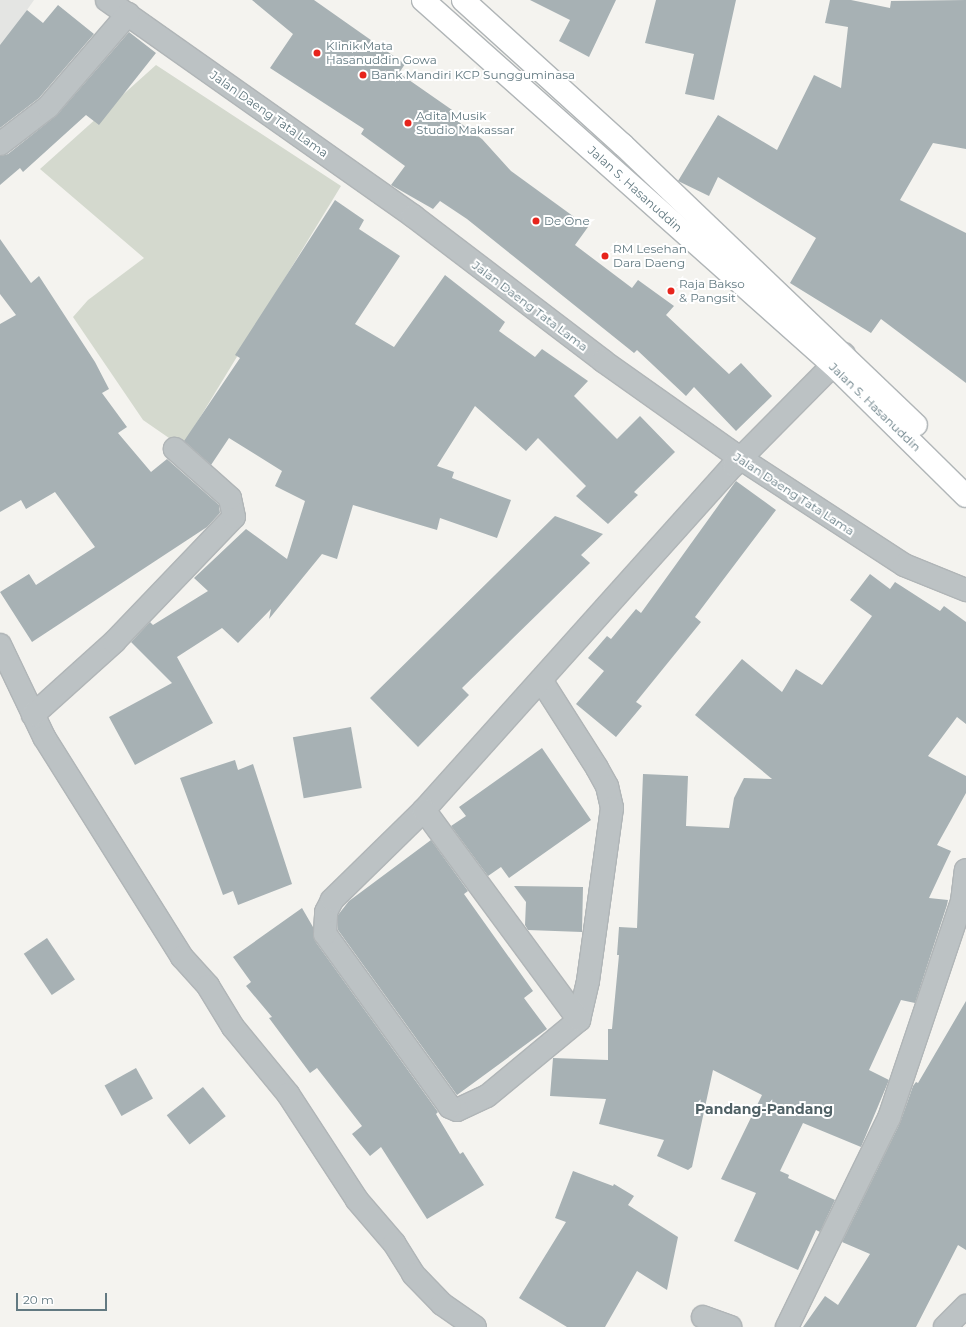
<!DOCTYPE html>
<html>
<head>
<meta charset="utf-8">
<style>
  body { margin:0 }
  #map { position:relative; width:966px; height:1327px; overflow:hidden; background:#f4f3ef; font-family:Montserrat,sans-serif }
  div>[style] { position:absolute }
  .built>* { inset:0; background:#e4e5e3 }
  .green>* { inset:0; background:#d4d9ce }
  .building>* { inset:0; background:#a7b1b4; transform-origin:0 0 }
  .roads { filter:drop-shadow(1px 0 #b0b5b7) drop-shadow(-1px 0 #b0b5b7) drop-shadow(0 1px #b0b5b7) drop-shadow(0 -1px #b0b5b7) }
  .minor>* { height:22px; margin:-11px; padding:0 11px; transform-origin:11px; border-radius:11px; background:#bcc2c4 }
  .trunk>* { height:22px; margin:-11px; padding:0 11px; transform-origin:11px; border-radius:11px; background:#fff }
  .dots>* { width:11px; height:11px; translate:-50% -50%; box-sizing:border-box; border:2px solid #fff; border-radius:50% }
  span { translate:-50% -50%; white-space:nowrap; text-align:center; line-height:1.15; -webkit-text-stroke:4px #fff; paint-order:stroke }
  .poi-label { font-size:12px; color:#627981 }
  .left { translate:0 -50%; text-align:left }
  .street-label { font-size:12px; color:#627981 }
  .quarter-label { font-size:14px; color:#506166; font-weight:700 }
  .scale { position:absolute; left:16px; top:1293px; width:91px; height:18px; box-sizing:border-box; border:2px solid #627981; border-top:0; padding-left:5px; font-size:12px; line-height:14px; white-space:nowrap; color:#627981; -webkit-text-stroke:3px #fff; paint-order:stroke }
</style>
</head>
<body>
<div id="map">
  <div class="built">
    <div style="clip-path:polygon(0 0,34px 0,0 49px)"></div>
  </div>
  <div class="green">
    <div style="clip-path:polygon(156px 65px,341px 186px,182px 447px,143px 420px,73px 317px,88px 300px,144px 258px,40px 169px)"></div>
  </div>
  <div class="building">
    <div style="clip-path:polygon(252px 0,314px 0,405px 64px,399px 73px,455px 112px,452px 117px,482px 139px,511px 171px,588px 227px,575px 245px,632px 288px,638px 280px,674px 306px,666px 315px,729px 374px,741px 363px,772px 396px,736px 431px,694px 387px,686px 396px,637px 350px,634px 353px,467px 219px,440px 201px,433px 209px,391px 185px,405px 166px,361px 134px,364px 129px,270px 68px,293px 34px)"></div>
    <div style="clip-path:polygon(530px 0,616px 0,589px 57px,559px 41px,570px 20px)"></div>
    <div style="clip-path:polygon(656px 0,736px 0,714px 100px,685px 94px,694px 54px,645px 43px)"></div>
    <div style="clip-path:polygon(830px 0,851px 0,890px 8px,891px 1px,966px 0,966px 149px,933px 143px,900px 200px,966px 233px,966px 383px,881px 319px,871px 333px,790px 283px,816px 238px,718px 177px,709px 196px,678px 181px,718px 115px,777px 150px,814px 75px,841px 88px,848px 27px,825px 23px)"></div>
    <div style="clip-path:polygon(58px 5px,94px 34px,39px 98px,0 128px,0 45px,27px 10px,43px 23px)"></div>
    <div style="clip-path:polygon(129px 32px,156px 53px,99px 125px,86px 115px,23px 172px,20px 168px,0 185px,0 156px,8px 154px,57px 115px)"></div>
    <div style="clip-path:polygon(335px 200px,364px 220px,359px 229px,400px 256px,355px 324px,394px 347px,445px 275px,505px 322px,499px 331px,535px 357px,542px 349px,588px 381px,574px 396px,617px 439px,640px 416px,675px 452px,634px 492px,638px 495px,608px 524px,576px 496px,586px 486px,538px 438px,526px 451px,475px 406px,437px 466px,454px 472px,452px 478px,511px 500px,497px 538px,440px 518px,437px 530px,353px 505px,337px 559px,322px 554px,269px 619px,271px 609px,238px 643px,222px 628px,177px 657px,213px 723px,135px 765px,109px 717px,172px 683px,131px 642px,150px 622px,153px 625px,208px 591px,194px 578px,246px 529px,287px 559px,305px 501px,275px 486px,282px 471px,229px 438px,211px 465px,184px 441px,240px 358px,235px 355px)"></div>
    <div style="clip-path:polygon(0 239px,31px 283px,39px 276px,95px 362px,109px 389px,102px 393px,127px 427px,118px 433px,151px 472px,167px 459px,219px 505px,220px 513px,207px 527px,32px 642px,0 592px,29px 574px,36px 585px,95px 547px,55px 492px,26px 509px,21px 500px,0 512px,0 324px,16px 315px,0 294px)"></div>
    <div style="clip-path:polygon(736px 481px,776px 510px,695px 617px,701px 622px,636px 702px,642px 706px,616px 737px,576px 704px,604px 671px,588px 658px,607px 636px,611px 639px,636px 609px,641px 613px)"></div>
    <div style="clip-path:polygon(555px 516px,603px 534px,581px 555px,590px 563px,462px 688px,469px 695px,418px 747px,370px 698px)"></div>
    <div style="clip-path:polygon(870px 574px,890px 589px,895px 582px,940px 611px,944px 606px,966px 622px,966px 724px,957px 717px,928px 756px,966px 776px,966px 793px,937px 845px,951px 851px,929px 898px,948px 900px,947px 905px,915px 1003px,901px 1000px,869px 1070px,889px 1080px,861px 1147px,803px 1123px,780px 1171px,789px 1175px,788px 1178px,835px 1200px,820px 1232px,816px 1230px,798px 1270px,734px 1241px,756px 1193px,721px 1179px,762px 1095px,713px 1070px,692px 1167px,688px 1170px,657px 1156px,664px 1140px,599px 1124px,606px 1099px,550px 1096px,553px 1058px,608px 1060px,608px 1029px,612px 1029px,619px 955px,617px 955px,619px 927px,637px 928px,643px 774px,688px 776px,686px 826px,729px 828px,734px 798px,744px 778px,772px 779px,695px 715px,742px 659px,782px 692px,796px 669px,822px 685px,872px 616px,850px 600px)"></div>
    <div style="left:351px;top:727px;width:62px;height:59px;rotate:80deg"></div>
    <div style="clip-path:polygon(542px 748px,591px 820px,509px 878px,501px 867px,488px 876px,451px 826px,466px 816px,459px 807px)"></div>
    <div style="clip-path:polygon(235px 760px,238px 770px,253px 764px,292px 884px,238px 905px,233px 891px,223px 895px,180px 778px)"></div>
    <div style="clip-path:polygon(431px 840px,468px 891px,464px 894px,533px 991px,524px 998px,547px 1029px,457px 1095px,338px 930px,338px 915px,349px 901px)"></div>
    <div style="clip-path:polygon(514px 886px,583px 887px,582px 932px,528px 930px,525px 925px,526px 902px)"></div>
    <div style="clip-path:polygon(302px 908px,313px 927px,315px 941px,438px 1112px,436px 1114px,460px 1154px,463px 1152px,484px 1185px,427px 1219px,381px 1147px,370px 1156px,352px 1134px,362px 1126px,317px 1068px,310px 1073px,269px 1018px,272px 1017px,246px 986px,251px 982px,233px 957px)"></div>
    <div style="left:47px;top:938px;width:50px;height:28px;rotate:56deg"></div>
    <div style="clip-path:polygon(966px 1001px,966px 1250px,958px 1245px,916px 1327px,803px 1327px,825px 1296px,838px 1305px,870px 1254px,842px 1242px,900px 1123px,913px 1086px,916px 1082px,918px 1083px)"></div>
    <div style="left:136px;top:1068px;width:35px;height:36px;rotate:61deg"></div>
    <div style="left:203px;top:1087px;width:37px;height:46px;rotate:52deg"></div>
    <div style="clip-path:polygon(573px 1171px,613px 1186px,614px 1184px,634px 1196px,628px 1205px,678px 1237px,667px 1290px,637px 1271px,605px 1327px,567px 1327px,519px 1298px,566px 1222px,555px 1218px)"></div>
  </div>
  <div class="roads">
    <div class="minor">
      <div style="left:107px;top:0;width:375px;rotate:35.2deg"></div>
      <div style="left:413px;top:216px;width:239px;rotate:37.3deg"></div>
      <div style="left:603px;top:361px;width:168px;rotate:35.3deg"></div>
      <div style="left:740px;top:458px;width:196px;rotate:33.1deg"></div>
      <div style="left:904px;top:565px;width:67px;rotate:22deg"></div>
      <div style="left:0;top:144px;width:61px;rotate:-37.6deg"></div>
      <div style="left:48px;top:107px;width:123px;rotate:-49.3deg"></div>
      <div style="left:0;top:645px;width:102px;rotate:64.4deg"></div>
      <div style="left:44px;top:737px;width:260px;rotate:57.9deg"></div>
      <div style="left:182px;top:957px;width:39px;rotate:48deg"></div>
      <div style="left:208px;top:986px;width:48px;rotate:58.6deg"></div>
      <div style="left:233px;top:1027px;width:87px;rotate:50.6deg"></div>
      <div style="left:288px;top:1094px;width:126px;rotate:56.9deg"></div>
      <div style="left:357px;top:1200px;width:57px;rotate:49.3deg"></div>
      <div style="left:394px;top:1243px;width:36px;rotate:58deg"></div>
      <div style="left:413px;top:1274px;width:42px;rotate:46deg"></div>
      <div style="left:442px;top:1304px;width:40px;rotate:34.9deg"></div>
      <div style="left:541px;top:680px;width:104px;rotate:57.5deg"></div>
      <div style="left:597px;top:768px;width:21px;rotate:61deg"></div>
      <div style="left:607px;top:786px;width:23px;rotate:77deg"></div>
      <div style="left:612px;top:808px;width:175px;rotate:97.9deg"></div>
      <div style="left:588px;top:981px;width:40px;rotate:103deg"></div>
      <div style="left:579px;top:1020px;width:119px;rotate:140.4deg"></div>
      <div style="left:487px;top:1096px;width:33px;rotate:155deg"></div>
      <div style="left:457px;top:1110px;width:8px;rotate:-157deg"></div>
      <div style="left:450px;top:1107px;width:213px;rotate:-125.8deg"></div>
      <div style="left:325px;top:934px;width:22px;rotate:-87deg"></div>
      <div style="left:326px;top:912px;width:13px;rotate:-63deg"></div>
      <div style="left:332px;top:900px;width:129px;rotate:-44.4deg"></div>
      <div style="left:424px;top:810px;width:464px;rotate:-48.1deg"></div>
      <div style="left:734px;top:465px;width:156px;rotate:-45.3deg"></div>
      <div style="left:33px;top:715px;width:109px;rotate:-42deg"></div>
      <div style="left:114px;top:642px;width:173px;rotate:-46.2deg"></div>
      <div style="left:234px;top:517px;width:19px;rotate:-102deg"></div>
      <div style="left:230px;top:498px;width:74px;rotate:-138.3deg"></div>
      <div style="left:424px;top:810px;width:261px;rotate:53.6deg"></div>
      <div style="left:703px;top:1317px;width:29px;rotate:20deg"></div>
      <div style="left:787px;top:1327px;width:233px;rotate:-64deg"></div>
      <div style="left:889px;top:1118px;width:229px;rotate:-71.4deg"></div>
      <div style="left:962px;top:901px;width:31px;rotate:-83deg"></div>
      <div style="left:945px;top:1327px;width:30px;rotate:-45deg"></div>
    </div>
    <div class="trunk">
      <div style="left:423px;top:0;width:550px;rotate:41.69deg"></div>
      <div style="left:834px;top:366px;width:185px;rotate:44.6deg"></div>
      <div style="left:463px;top:0;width:216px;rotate:42.2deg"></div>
      <div style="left:623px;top:145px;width:405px;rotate:43.7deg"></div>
    </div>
  </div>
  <div class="dots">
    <div style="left:317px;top:53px;background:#e7241c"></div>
    <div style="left:363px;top:75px;background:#e7241c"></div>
    <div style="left:408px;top:123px;background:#e7241c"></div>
    <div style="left:536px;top:221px;background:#e7241c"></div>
    <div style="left:605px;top:256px;background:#e7241c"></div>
    <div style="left:671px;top:291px;background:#e7241c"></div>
  </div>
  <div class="poi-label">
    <span class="left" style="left:326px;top:53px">Klinik Mata<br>Hasanuddin Gowa</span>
    <span class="left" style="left:371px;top:75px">Bank Mandiri KCP Sungguminasa</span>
    <span class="left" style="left:416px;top:123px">Adita Musik<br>Studio Makassar</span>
    <span class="left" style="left:544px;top:221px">De One</span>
    <span class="left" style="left:613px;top:256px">RM Lesehan<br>Dara Daeng</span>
    <span class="left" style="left:679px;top:291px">Raja Bakso<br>&amp; Pangsit</span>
  </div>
  <div class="street-label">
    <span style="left:269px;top:114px;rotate:35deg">Jalan Daeng Tata Lama</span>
    <span style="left:635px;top:189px;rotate:42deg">Jalan S. Hasanuddin</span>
    <span style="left:530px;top:306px;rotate:37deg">Jalan Daeng Tata Lama</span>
    <span style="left:875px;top:407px;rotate:44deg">Jalan S. Hasanuddin</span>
    <span style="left:794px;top:494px;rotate:33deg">Jalan Daeng Tata Lama</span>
  </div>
  <div class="quarter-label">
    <span style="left:764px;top:1109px">Pandang-Pandang</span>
  </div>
  <div class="scale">20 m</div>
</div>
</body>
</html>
